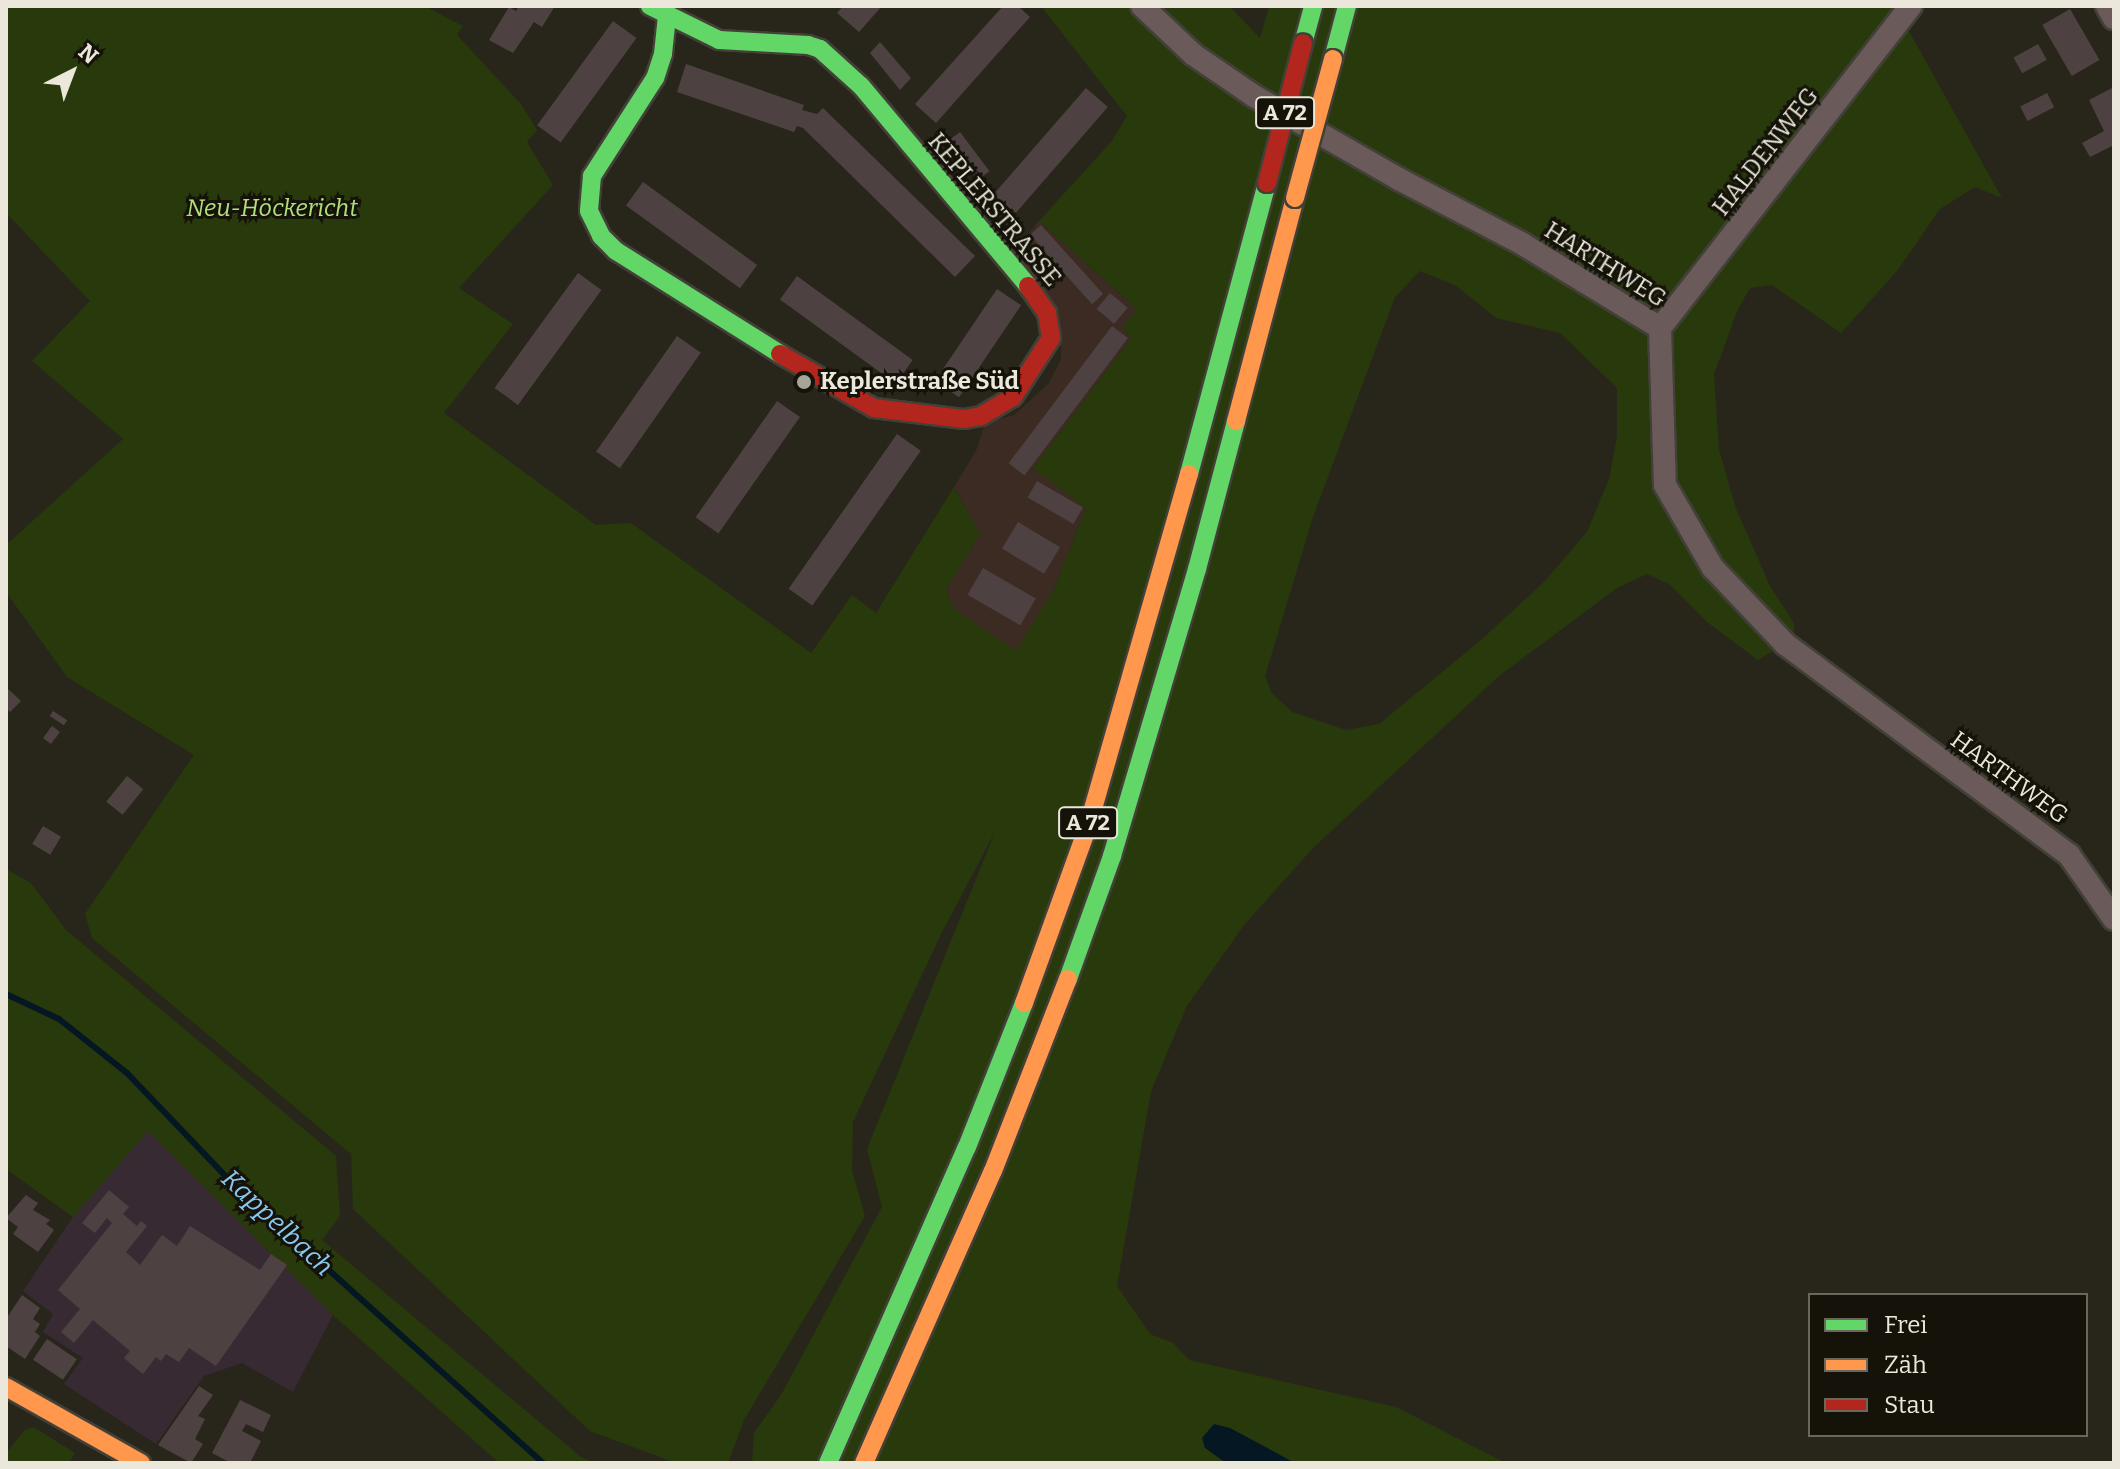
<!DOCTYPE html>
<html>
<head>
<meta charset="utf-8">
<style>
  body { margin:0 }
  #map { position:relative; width:2120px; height:1469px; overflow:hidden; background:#28261b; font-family:Bitter,serif }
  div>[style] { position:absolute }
  .commercial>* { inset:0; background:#382a33 }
  .industrial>* { inset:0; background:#3b2b23 }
  .green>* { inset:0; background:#28390b }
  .water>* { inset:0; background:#041723 }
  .stream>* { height:6px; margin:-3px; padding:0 3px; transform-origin:3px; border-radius:3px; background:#041723 }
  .building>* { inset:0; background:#4e4142; transform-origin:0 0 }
  .roads { filter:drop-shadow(2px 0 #424037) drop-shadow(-2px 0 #424037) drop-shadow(0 2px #424037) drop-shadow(0 -2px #424037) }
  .street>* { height:22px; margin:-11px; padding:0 11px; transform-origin:11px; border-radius:11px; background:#6a5a59 }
  .fast>* { height:18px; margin:-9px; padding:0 9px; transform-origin:9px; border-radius:9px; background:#63d668 }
  .slow>* { height:18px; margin:-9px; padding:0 9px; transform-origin:9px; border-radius:9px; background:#ff974d }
  .jam>* { height:18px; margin:-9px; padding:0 9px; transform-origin:9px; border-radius:9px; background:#b3261e }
  .bridges { filter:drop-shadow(2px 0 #424037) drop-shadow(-2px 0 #424037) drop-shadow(0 2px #424037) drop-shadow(0 -2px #424037) }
  .slow-bridge>* { height:18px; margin:-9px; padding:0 9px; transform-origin:9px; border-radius:9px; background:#ff974d }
  .jam-bridge>* { height:18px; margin:-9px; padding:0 9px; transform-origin:9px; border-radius:9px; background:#b3261e }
  .dots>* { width:22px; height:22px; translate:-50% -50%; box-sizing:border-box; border:4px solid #141209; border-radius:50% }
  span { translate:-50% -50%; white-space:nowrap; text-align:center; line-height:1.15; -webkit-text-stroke:6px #141209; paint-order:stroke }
  .shield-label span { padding:2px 6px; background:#141209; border:2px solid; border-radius:6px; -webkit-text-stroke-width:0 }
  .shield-label { font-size:22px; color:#ebe8db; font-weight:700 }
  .street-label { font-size:24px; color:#ebe8db }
  .park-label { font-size:24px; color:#b1e078; font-style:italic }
  .poi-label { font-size:24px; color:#ebe8db; font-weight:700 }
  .left { translate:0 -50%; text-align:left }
  .water-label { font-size:26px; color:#89c9f0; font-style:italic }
  .frame { position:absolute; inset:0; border:8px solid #ebe8db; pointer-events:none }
  .legend { position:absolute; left:1808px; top:1293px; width:280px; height:144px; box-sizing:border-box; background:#141209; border:2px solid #6a685d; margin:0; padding:10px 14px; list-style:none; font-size:24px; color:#ebe8db }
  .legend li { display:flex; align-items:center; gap:16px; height:40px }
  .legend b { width:40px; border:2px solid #6a685d }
  .north { position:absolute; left:32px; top:32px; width:80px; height:80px; -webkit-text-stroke:6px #141209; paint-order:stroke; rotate:42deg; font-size:22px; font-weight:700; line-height:32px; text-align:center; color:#ebe8db }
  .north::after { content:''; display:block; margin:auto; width:28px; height:36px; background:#ebe8db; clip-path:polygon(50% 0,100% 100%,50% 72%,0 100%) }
</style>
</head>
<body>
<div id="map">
  <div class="commercial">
    <div style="clip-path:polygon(148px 1130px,333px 1315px,293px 1392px,242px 1363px,204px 1376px,156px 1444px,64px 1384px,83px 1358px,43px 1332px,53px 1314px,23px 1291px,73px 1217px)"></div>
  </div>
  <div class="industrial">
    <div style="clip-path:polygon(1039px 221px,1137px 309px,1132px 339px,1034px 468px,1086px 508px,1054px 589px,1016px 652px,954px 609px,946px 590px,980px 534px,954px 487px,976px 451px,985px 423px,1014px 415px,1049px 383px,1061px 359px,1061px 330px,1013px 252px)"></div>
  </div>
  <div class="green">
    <div style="clip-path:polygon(evenodd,6px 6px,424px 6px,463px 26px,457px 35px,521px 104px,537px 130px,527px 142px,553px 185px,459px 288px,513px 324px,444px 413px,596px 525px,631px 523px,811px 653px,852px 595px,876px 613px,954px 487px,980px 534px,946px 590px,954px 609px,1016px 651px,1054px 589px,1086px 508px,1033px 468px,1131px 339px,1123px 327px,1137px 309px,1039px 221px,1111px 142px,1127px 116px,1041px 6px,1131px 6px,1212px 84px,1244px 102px,1205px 50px,1159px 6px,1229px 6px,1260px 38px,1269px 6px,1909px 6px,1901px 17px,2002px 198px,1975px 187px,1940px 209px,1897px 271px,1841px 333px,1772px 285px,1750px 288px,1738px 309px,1714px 374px,1719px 449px,1735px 506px,1770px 586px,1794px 623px,1794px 638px,1758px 660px,1707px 622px,1669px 584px,1647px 574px,1617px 588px,1499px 676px,1313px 848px,1244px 925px,1187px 1006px,1151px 1091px,1117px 1286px,1150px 1334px,1173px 1343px,1189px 1360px,1396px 1407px,1506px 1463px,752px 1463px,754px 1433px,781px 1395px,882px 1207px,867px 1149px,995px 832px,941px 934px,853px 1122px,852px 1170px,865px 1216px,744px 1420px,728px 1463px,676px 1463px,590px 1431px,353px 1209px,351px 1154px,92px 938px,85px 914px,194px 755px,67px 677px,6px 592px,6px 545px,123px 439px,32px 361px,90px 301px,6px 213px,6px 6px,1420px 271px,1455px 285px,1496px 318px,1560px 333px,1617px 388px,1617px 437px,1609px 479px,1587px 532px,1544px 582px,1481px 640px,1379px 724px,1346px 730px,1292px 712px,1272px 693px,1265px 676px,1312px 520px,1395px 297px,1420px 271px)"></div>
    <div style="clip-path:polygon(6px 869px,31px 883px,66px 930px,336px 1156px,340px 1216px,322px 1240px,581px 1457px,595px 1463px,499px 1463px,333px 1315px,148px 1131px,73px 1217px,6px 1169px)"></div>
    <div style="clip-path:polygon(34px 1427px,75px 1453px,69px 1463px,6px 1463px,6px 1453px,25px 1430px)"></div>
  </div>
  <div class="water">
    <div style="clip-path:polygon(1214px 1424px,1230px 1428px,1295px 1463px,1226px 1463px,1205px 1448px,1202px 1438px)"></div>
  </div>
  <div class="stream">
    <div style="left:6px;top:994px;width:59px;rotate:25.3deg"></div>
    <div style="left:59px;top:1019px;width:87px;rotate:38.5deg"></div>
    <div style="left:127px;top:1073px;width:151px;rotate:46.3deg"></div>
    <div style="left:231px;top:1182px;width:420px;rotate:42deg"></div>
  </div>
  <div class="building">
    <div style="clip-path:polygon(519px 6px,555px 6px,542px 27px,534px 22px,513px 53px,489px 40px,509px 7px,516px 11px)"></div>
    <div style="clip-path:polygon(843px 6px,882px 6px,859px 32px,837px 13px)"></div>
    <div style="clip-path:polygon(1003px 6px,1018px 6px,1030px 17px,936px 123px,915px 104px)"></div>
    <div style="left:2070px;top:9px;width:59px;height:32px;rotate:60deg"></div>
    <div style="left:613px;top:21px;width:29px;height:129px;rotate:36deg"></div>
    <div style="clip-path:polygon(880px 42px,911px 78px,900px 90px,870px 53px)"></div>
    <div style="left:2038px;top:44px;width:18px;height:28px;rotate:61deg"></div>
    <div style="clip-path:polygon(686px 64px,804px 105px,802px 110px,817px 114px,823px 108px,975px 256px,955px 277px,803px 128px,797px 126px,794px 132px,677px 92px)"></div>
    <div style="clip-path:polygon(2114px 87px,2114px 145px,2090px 157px,2082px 143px,2104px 131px,2089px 100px)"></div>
    <div style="left:1086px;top:88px;width:29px;height:141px;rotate:41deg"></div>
    <div style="left:2047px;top:93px;width:16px;height:30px;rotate:63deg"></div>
    <div style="left:960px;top:132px;width:49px;height:15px;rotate:53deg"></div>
    <div style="left:643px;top:182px;width:141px;height:29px;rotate:36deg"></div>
    <div style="left:1041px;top:225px;width:93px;height:15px;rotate:48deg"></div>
    <div style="left:578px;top:273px;width:29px;height:142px;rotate:36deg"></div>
    <div style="left:797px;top:276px;width:143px;height:29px;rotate:36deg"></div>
    <div style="left:997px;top:289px;width:29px;height:111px;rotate:34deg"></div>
    <div style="left:1110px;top:293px;width:23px;height:21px;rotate:40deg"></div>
    <div style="left:1112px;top:326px;width:20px;height:172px;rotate:37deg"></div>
    <div style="left:677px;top:336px;width:29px;height:141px;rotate:35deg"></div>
    <div style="left:777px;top:401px;width:28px;height:142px;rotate:35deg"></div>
    <div style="left:897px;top:434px;width:29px;height:189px;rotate:35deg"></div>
    <div style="left:1037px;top:481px;width:53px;height:19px;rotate:30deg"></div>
    <div style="left:1018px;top:522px;width:49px;height:31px;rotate:31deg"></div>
    <div style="left:983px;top:568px;width:61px;height:31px;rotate:30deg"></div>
    <div style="clip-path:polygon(6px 687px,21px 701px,10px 712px,6px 708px)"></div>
    <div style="left:53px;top:711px;width:17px;height:6px;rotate:33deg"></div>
    <div style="left:52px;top:726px;width:10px;height:15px;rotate:37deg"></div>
    <div style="left:127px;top:776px;width:21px;height:33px;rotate:39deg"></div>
    <div style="left:43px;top:826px;width:21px;height:21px;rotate:31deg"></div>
    <div style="clip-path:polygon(109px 1190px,129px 1207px,123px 1214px,137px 1226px,141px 1221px,147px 1226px,126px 1252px,140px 1265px,162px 1235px,177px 1246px,190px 1226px,260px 1270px,271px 1254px,287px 1265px,216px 1366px,189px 1348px,179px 1362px,166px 1354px,161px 1361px,156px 1357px,143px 1374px,124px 1358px,130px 1351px,93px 1320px,74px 1343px,61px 1332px,80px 1309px,58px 1290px,112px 1223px,107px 1218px,95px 1233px,82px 1223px)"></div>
    <div style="clip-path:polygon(26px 1195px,38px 1203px,33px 1210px,50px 1220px,46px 1224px,54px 1230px,38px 1252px,13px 1234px,18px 1227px,6px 1218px)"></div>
    <div style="clip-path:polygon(22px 1295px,40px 1308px,33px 1319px,40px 1324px,35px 1332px,40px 1336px,25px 1359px,6px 1346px,6px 1319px)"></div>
    <div style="left:47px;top:1339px;width:36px;height:25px;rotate:34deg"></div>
    <div style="clip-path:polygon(199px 1386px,213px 1395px,198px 1416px,205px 1419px,195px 1439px,203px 1444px,191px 1463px,158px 1445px)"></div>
    <div style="clip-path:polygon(240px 1400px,271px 1415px,263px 1432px,246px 1424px,242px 1431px,261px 1441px,250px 1463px,231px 1463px,212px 1453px)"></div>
  </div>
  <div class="roads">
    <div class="street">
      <div style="left:1142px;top:6px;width:71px;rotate:43.3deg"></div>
      <div style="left:1194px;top:55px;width:73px;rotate:34.3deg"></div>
      <div style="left:1254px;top:96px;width:167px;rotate:29.8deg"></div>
      <div style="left:1399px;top:179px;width:138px;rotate:27.7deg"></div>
      <div style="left:1521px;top:243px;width:163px;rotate:31.4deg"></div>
      <div style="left:2107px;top:6px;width:14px;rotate:60deg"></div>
      <div style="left:1660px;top:328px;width:157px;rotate:88.2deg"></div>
      <div style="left:1665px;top:485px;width:96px;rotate:60deg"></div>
      <div style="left:1713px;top:568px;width:105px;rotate:46.5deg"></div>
      <div style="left:1785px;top:644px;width:354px;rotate:36.6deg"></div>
      <div style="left:2069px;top:855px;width:78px;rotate:54.9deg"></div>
      <div style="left:1660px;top:328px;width:408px;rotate:-52.1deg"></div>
    </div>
    <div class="fast">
      <div style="left:650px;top:6px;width:77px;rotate:26.2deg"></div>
      <div style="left:719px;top:40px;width:89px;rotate:3.2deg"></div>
      <div style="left:808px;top:45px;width:13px;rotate:18deg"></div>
      <div style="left:820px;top:49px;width:55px;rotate:42.1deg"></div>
      <div style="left:861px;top:86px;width:261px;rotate:50.1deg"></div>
      <div style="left:667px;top:16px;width:38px;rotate:96deg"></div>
      <div style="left:663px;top:54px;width:25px;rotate:108deg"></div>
      <div style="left:655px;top:78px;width:117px;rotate:122.7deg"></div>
      <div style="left:592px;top:176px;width:35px;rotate:95deg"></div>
      <div style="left:589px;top:211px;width:28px;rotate:64deg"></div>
      <div style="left:601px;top:236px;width:21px;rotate:45deg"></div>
      <div style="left:616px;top:251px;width:194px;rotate:32.1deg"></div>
      <div style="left:1303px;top:44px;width:39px;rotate:-75deg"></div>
      <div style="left:1333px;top:59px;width:55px;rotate:-75.2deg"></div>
      <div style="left:1189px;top:474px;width:301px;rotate:-75deg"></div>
      <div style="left:1068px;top:979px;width:131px;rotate:-70.3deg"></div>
      <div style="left:1112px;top:856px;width:299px;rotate:-73.5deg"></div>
      <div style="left:1197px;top:569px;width:153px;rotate:-75.2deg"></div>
      <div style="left:828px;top:1463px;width:345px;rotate:-66.3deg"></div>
      <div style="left:967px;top:1147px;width:155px;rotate:-68.4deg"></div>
    </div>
    <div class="slow">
      <div style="left:1236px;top:421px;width:231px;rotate:-75.2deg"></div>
      <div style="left:1024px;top:1003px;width:188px;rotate:-70.1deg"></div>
      <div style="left:1088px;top:826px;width:366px;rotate:-74deg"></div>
      <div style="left:6px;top:1387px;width:155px;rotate:29.4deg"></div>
      <div style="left:864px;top:1463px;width:319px;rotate:-66.2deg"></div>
      <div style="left:993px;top:1171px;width:206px;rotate:-68.7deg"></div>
    </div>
    <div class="jam">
      <div style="left:780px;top:354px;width:108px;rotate:29.9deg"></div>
      <div style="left:874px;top:408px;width:91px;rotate:7deg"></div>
      <div style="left:964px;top:419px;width:17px;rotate:-10deg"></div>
      <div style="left:981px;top:416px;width:37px;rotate:-31deg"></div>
      <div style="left:1013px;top:397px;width:70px;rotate:-57.2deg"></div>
      <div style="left:1051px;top:338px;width:25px;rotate:-99deg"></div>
      <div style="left:1047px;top:313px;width:33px;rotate:-125deg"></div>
    </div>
  </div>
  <div class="bridges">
    <div class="slow-bridge">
      <div style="left:1295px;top:198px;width:144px;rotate:-74.7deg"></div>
    </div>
    <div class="jam-bridge">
      <div style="left:1267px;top:183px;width:144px;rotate:-75.5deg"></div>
    </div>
  </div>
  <div class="dots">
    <div style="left:804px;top:382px;background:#a7a498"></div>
  </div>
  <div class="shield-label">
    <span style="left:1285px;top:113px">A 72</span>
    <span style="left:1088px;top:823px">A 72</span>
  </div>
  <div class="street-label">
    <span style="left:1766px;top:152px;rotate:-52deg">HALDENWEG</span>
    <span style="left:994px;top:210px;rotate:50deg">KEPLERSTRASSE</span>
    <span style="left:1605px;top:265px;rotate:32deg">HARTHWEG</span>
    <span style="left:2009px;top:778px;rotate:36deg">HARTHWEG</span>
  </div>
  <div class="park-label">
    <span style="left:272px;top:209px">Neu-Höckericht</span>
  </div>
  <div class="poi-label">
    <span class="left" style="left:820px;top:382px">Keplerstraße Süd</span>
  </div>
  <div class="water-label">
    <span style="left:277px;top:1223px;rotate:43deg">Kappelbach</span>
  </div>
  <div class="frame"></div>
  <ul class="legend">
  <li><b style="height:10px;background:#63d668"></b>Frei</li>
  <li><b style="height:10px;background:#ff974d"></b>Zäh</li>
  <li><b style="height:10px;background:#b3261e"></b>Stau</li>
  </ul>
  <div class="north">N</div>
</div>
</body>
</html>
